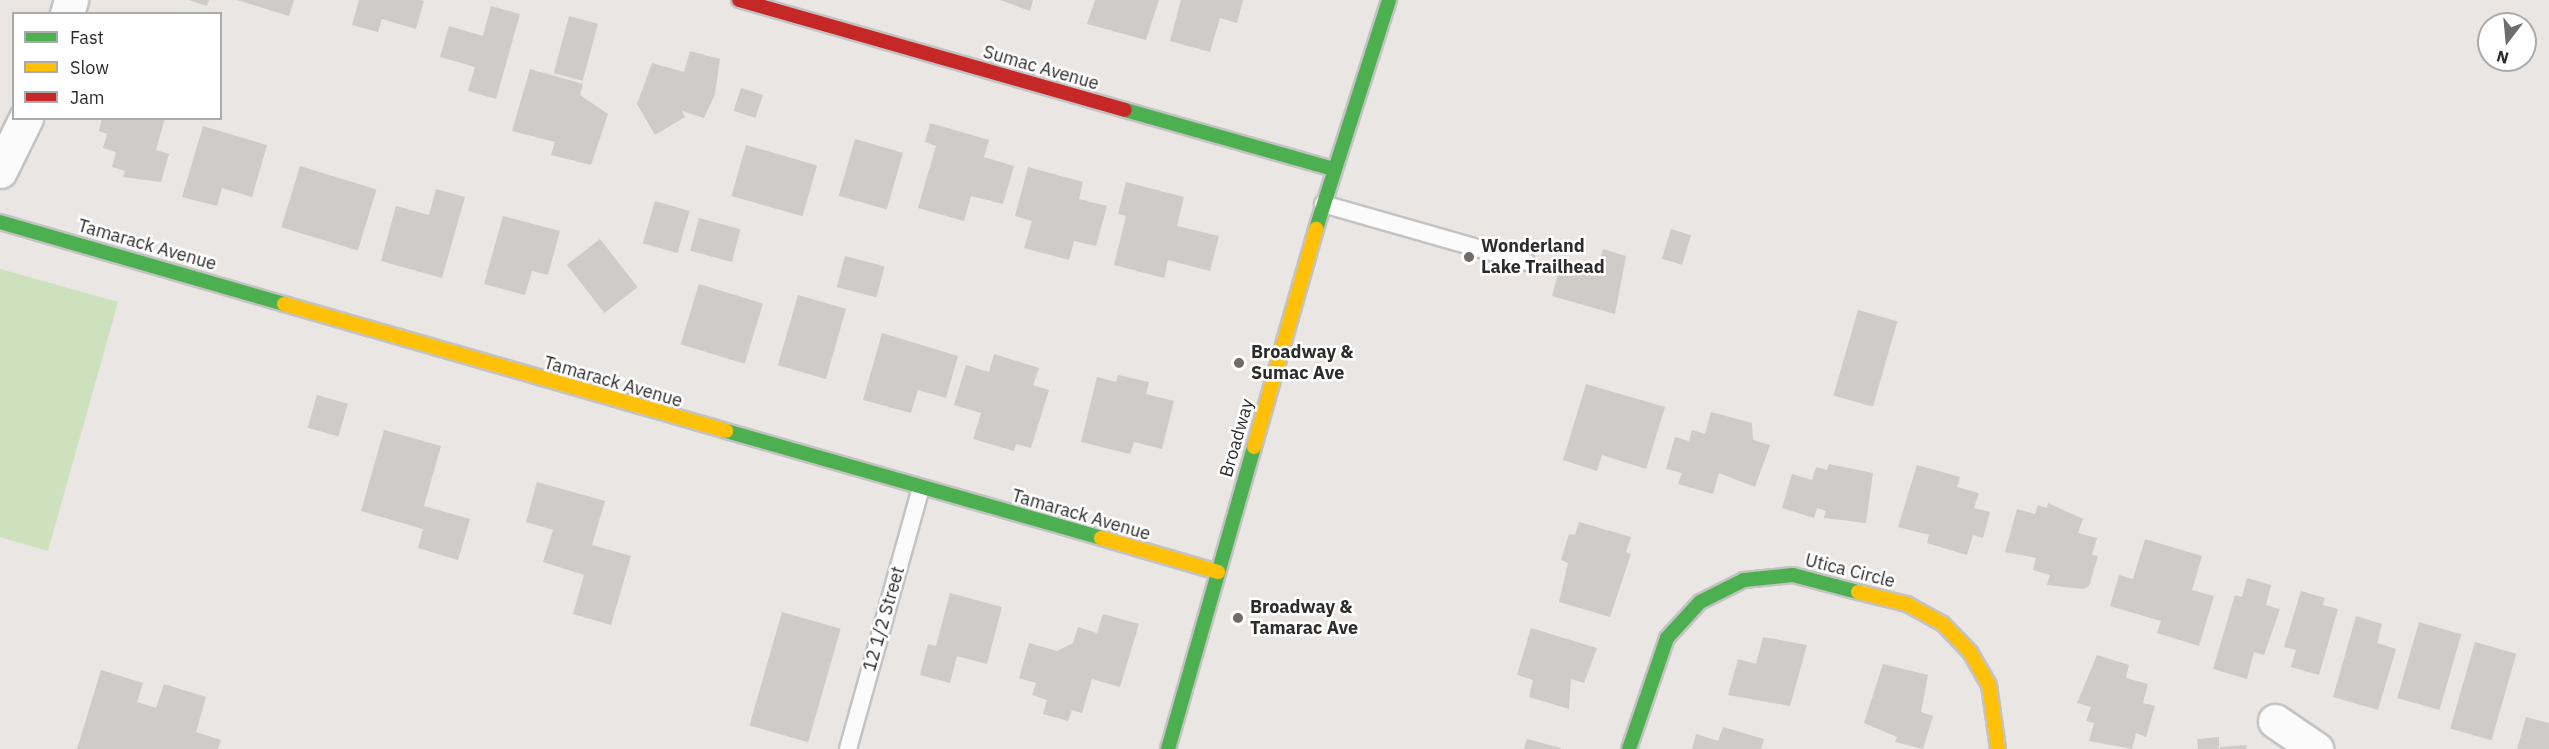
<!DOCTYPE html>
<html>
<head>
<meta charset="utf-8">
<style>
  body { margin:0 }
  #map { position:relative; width:2549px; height:749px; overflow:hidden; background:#e9e6e3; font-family:"IBM Plex Sans",sans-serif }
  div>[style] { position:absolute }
  .green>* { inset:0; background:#cde1bf }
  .building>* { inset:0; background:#ceccc9; transform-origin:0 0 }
  .roads { filter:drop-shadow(2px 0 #c4c3c3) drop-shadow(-2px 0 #c4c3c3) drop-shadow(0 2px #c4c3c3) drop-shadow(0 -2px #c4c3c3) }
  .lane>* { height:16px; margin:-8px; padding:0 8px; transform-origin:8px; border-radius:8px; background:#fcfbfb }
  .street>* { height:33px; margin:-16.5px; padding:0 16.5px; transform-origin:16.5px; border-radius:16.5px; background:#fcfbfb }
  .fast>* { height:14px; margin:-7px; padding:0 7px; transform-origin:7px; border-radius:7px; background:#4caf50 }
  .slow>* { height:14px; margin:-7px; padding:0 7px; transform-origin:7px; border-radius:7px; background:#ffc107 }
  .jam>* { height:14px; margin:-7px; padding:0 7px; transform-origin:7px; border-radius:7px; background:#c62828 }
  .dots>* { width:16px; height:16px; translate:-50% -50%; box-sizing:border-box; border:3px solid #fff; border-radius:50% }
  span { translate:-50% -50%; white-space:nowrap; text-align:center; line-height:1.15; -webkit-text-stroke:5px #fff; paint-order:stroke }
  .street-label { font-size:18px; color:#2c2c2c }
  .poi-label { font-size:18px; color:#2c2c2c; font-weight:700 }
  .left { translate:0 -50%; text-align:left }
  .legend { position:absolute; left:12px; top:12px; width:210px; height:108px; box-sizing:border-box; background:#fff; border:2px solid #ababab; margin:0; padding:8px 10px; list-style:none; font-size:18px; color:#2c2c2c }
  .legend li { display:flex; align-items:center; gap:12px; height:30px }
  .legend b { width:30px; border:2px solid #ababab }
  .north { position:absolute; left:2477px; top:12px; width:60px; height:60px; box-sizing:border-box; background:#fff; border:2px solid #ababab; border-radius:50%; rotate:196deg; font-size:16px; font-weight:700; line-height:24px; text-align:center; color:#2c2c2c }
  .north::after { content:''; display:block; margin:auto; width:21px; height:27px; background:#6e6d6c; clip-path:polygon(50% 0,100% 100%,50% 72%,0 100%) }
</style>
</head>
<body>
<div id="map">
  <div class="green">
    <div style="clip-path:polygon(0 269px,118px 302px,48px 551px,0 537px)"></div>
  </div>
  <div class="building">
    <div style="clip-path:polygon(188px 0,209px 0,207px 6px)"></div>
    <div style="clip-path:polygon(237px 0,294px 0,289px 16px)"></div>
    <div style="clip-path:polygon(359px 0,421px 0,424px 1px,416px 29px,382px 19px,378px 32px,352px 25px)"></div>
    <div style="clip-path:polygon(1000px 0,1033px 0,1030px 11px)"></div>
    <div style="clip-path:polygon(1095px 0,1159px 0,1146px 40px,1087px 24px)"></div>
    <div style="clip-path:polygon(1181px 0,1243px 0,1237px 23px,1220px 18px,1210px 52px,1170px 41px)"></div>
    <div style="clip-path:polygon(491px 6px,520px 14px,496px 99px,468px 91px,475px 67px,440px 57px,449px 26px,483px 36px)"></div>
    <div style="left:569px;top:16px;width:30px;height:59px;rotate:15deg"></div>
    <div style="clip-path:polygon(690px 51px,720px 59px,715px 94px,704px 118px,682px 111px,685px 117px,655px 135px,637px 104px,652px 63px,684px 72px)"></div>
    <div style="clip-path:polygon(530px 69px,583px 84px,580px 95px,608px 114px,591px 165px,551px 155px,555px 142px,512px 131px)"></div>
    <div style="left:741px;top:88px;width:23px;height:24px;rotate:18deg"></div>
    <div style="clip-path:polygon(102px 118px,165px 118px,156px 150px,169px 154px,161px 182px,123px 177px,125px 171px,112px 167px,116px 152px,103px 148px,107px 134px,99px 131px)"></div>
    <div style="clip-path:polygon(930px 123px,989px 140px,984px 157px,1014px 166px,1003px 204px,971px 196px,964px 221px,918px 208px,936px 146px,925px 142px)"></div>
    <div style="clip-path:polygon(203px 126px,267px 145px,252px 197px,222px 188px,217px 206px,182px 197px)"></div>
    <div style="left:855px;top:139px;width:50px;height:59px;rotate:16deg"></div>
    <div style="left:746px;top:145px;width:74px;height:53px;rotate:16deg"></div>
    <div style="left:300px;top:166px;width:80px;height:64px;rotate:17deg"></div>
    <div style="clip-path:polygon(1028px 167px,1083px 182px,1079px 199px,1107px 206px,1096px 246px,1074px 241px,1069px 260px,1024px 248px,1032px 221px,1015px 216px)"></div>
    <div style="clip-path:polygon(1126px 182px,1184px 197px,1177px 226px,1219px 236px,1210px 271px,1168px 260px,1164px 278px,1114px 265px,1126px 216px,1118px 214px)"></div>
    <div style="clip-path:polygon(436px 189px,465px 197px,442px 278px,381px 261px,396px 206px,429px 215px)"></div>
    <div style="left:655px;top:201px;width:36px;height:44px;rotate:16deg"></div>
    <div style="clip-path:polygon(503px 216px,560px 231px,548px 275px,532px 271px,525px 295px,484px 284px)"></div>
    <div style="left:699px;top:218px;width:43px;height:34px;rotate:15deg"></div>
    <div style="left:1671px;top:229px;width:21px;height:31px;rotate:17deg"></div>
    <div style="left:600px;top:239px;width:61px;height:42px;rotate:52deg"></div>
    <div style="clip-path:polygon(1603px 249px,1626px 256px,1615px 314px,1552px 296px,1560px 266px,1595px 276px)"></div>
    <div style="left:845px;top:256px;width:41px;height:32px;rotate:15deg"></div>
    <div style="left:699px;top:284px;width:67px;height:63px;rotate:17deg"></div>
    <div style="left:798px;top:295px;width:50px;height:73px;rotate:16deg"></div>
    <div style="left:1858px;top:310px;width:41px;height:89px;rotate:16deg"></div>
    <div style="clip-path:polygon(882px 333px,958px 356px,946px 398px,918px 390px,911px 413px,863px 400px)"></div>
    <div style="clip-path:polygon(994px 354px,1039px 368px,1033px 385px,1049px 390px,1031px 448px,1016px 444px,1014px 451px,973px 439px,981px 413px,954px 405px,966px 365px,989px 372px)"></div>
    <div style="clip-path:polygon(1118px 375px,1149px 382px,1146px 394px,1174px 401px,1162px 449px,1134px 442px,1130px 454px,1081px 442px,1097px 377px,1116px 382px)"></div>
    <div style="clip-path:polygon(1586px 384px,1665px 407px,1646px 469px,1602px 455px,1597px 471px,1563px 460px)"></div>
    <div style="left:317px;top:395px;width:32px;height:34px;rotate:16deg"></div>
    <div style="clip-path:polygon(1711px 412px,1752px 423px,1753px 440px,1770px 445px,1755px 487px,1719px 473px,1713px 494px,1678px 484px,1682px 473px,1666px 469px,1675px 437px,1689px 441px,1692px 430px,1705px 434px)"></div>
    <div style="clip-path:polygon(384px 430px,441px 446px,424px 506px,470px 519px,458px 560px,418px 548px,423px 529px,361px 511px)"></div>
    <div style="clip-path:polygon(1829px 464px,1873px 473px,1866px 523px,1824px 518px,1826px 511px,1817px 508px,1814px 518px,1782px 508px,1792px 474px,1812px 480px,1816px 467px,1827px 470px)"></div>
    <div style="clip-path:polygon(1917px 465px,1960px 477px,1957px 487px,1979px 493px,1974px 508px,1990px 512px,1983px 538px,1973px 535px,1967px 555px,1927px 543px,1929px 535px,1898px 527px)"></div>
    <div style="clip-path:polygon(537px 482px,605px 501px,592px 545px,631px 556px,611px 625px,573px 614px,584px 575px,543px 562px,553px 530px,526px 522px)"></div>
    <div style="clip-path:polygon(2048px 503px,2083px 519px,2078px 533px,2097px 538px,2092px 555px,2098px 556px,2089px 586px,2083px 589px,2047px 585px,2050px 575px,2033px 570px,2036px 558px,2005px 552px,2017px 509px,2035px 514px,2038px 505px,2047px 508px)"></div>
    <div style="clip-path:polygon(1579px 522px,1631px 537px,1626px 552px,1631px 554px,1610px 617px,1559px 602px,1568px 563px,1561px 560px,1569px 534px,1575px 535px)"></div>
    <div style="clip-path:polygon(2145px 539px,2202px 556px,2192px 590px,2214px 596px,2199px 646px,2157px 633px,2161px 621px,2110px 606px,2119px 575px,2133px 579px)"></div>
    <div style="clip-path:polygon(2247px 578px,2271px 585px,2266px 605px,2280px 609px,2264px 655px,2254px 652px,2247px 679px,2213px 669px,2235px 595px,2242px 597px)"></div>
    <div style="clip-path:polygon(2301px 591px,2325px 598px,2323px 605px,2338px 609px,2319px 675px,2291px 667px,2296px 650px,2284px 647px)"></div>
    <div style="clip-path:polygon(950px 593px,1002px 607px,987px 664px,957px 656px,950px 683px,920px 675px,928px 644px,936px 646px)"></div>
    <div style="left:782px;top:612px;width:61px;height:118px;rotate:16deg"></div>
    <div style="clip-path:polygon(1103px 614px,1139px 624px,1120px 687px,1092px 679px,1082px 713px,1072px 710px,1068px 721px,1043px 714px,1047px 700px,1032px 695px,1036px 683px,1019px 678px,1029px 643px,1057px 651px,1073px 643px,1078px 627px,1097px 633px)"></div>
    <div style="clip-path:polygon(2356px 616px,2382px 624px,2377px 643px,2396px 649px,2378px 710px,2333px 697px)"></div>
    <div style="left:2419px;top:622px;width:44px;height:79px;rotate:16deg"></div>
    <div style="clip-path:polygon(1531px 628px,1597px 648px,1584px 683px,1571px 679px,1569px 709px,1529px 697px,1533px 680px,1517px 675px)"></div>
    <div style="clip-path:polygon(1763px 637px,1807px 645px,1790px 706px,1728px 695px,1738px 659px,1756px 664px)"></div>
    <div style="left:2475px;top:642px;width:43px;height:90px;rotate:16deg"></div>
    <div style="clip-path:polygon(2097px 655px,2129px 665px,2126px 678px,2148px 684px,2143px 703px,2155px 706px,2146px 737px,2136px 733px,2132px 749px,2089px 741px,2094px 723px,2086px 721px,2091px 707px,2077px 703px)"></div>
    <div style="clip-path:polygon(1883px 664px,1928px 675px,1921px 712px,1933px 716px,1923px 749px,1895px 742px,1897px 737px,1864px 723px)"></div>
    <div style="clip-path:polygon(101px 670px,143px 683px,137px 702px,156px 708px,164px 684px,206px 697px,196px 732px,221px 740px,218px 749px,77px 749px)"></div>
    <div style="clip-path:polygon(2526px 717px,2549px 723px,2549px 749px,2517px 749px)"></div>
    <div style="clip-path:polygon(1723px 727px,1764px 739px,1761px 749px,1692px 749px,1696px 734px,1718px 741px)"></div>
    <div style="clip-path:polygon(2219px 737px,2219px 749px,2198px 749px,2197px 739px)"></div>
    <div style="clip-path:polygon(1527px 739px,1561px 748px,1561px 749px,1524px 749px)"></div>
    <div style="clip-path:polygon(2246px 745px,2247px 749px,2220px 749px,2220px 747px)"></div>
  </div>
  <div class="roads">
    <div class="lane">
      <div style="left:1323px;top:204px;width:211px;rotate:15.9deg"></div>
      <div style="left:848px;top:749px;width:271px;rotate:-74.4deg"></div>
    </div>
    <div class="street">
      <div style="left:67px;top:14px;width:15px;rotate:-74deg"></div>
      <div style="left:0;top:171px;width:59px;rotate:-63.9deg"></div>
      <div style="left:2275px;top:721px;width:50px;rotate:34.3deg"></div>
    </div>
    <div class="fast">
      <div style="left:1125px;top:110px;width:217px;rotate:15.8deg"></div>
      <div style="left:0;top:222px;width:296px;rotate:16.1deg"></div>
      <div style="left:1316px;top:229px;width:240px;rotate:-72.3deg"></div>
      <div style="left:726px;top:431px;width:390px;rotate:15.9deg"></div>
      <div style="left:1168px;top:749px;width:314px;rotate:-74.1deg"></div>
      <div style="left:1629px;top:749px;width:117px;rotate:-71.1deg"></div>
      <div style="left:1667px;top:638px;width:49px;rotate:-47.5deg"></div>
      <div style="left:1700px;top:602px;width:49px;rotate:-26.6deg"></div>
      <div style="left:1744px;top:580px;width:49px;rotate:-5.8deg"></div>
      <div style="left:1793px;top:575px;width:67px;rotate:14.7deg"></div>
    </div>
    <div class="slow">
      <div style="left:284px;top:304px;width:460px;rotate:16deg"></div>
      <div style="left:1254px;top:447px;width:227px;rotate:-74.1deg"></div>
      <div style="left:1101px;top:538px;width:122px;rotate:16.2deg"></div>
      <div style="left:1858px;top:592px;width:50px;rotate:13.8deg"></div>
      <div style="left:1907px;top:604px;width:41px;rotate:29.1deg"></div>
      <div style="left:1943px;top:624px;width:39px;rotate:46deg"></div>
      <div style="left:1970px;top:652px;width:38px;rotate:60deg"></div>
      <div style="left:1989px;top:685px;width:65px;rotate:82deg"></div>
    </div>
    <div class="jam">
      <div style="left:739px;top:0;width:401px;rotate:15.9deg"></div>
    </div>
  </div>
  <div class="dots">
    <div style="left:1469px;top:257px;background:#6e6d6c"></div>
    <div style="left:1239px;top:363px;background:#6e6d6c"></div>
    <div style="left:1238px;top:618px;background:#6e6d6c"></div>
  </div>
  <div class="street-label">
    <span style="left:1041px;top:68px;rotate:16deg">Sumac Avenue</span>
    <span style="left:147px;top:245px;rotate:16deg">Tamarack Avenue</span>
    <span style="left:613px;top:382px;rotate:16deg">Tamarack Avenue</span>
    <span style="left:1237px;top:438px;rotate:-74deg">Broadway</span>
    <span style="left:1081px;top:515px;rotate:16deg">Tamarack Avenue</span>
    <span style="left:1850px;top:571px;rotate:14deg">Utica Circle</span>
    <span style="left:884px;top:619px;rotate:-74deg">12 1/2 Street</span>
  </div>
  <div class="poi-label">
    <span class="left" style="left:1481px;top:257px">Wonderland<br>Lake Trailhead</span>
    <span class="left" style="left:1251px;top:363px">Broadway &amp;<br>Sumac Ave</span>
    <span class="left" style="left:1250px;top:618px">Broadway &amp;<br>Tamarac Ave</span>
  </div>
  <ul class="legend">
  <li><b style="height:8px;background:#4caf50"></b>Fast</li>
  <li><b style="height:8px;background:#ffc107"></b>Slow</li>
  <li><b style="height:8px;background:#c62828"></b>Jam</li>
  </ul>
  <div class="north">N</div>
</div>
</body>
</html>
